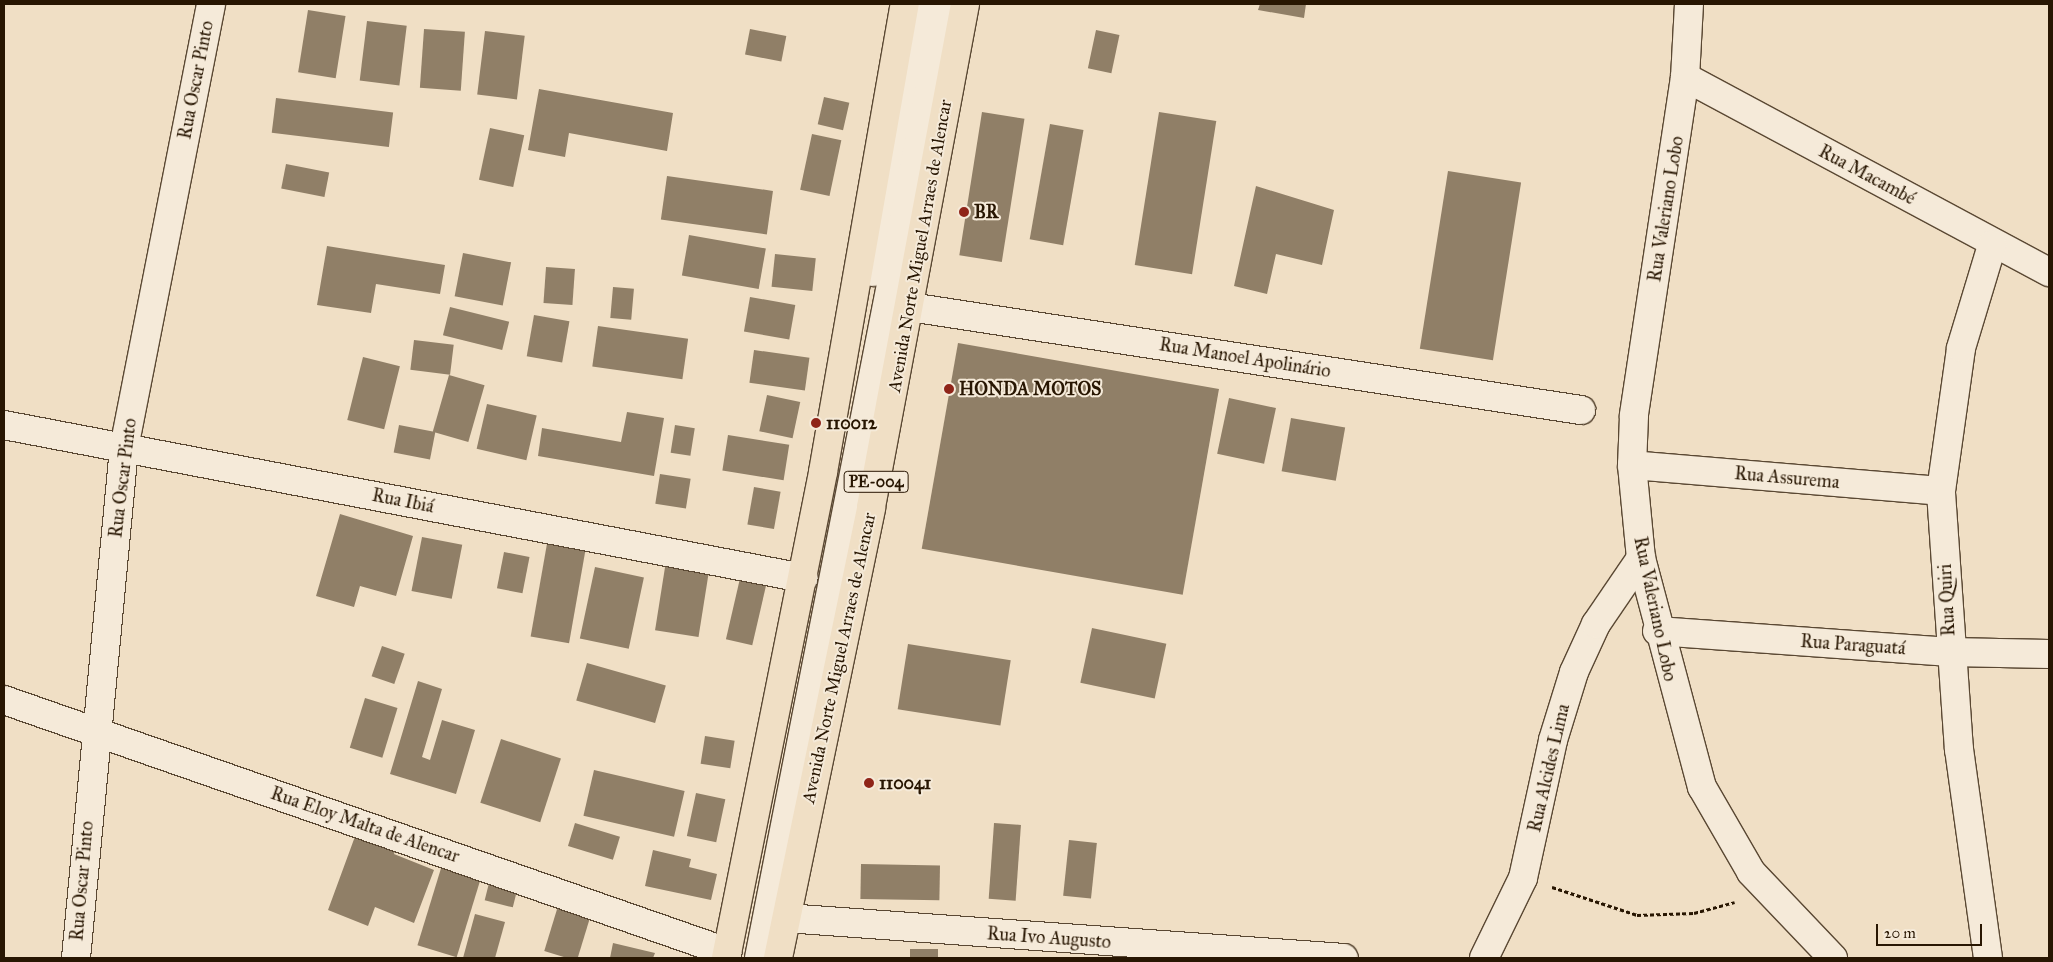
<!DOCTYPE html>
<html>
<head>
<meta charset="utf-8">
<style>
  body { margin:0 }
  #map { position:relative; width:2053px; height:962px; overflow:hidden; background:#f0dfc5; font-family:"IM FELL Great Primer",serif }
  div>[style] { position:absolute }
  .building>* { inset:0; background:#907f67; transform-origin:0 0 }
  .path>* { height:3px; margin-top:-1.5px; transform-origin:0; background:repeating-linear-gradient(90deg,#281602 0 4px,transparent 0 6.5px) }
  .roads { filter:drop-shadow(1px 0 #5a4833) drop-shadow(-1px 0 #5a4833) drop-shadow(0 1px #5a4833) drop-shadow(0 -1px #5a4833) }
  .street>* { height:28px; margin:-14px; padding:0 14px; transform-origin:14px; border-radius:14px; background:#f5ead9 }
  .secondary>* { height:28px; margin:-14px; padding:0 14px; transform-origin:14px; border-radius:14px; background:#f5ead9 }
  .primary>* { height:28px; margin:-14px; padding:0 14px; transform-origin:14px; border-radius:14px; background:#f0dfc5 }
  .dots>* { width:14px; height:14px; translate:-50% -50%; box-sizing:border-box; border:2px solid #f5ead9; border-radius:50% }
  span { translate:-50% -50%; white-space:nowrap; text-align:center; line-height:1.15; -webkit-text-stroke:4px #f5ead9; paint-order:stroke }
  .shield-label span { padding:1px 4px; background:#f5ead9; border:1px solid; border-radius:4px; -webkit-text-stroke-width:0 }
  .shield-label { font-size:16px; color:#281602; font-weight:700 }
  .street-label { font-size:18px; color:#281602 }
  .poi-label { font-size:18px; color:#281602; font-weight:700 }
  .left { translate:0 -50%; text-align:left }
  .frame { position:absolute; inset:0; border:5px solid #281602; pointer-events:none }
  .scale { position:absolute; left:1876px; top:924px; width:106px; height:22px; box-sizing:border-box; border:2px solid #281602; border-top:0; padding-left:6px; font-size:15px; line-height:18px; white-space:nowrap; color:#281602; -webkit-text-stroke:4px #f5ead9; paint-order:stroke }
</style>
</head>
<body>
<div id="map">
  <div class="building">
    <div style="clip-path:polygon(1260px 4px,1306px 4px,1304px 18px,1258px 10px)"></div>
    <div style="left:308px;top:10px;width:38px;height:63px;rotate:9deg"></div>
    <div style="left:367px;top:21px;width:40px;height:60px;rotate:7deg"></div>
    <div style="left:424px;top:29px;width:41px;height:59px;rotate:4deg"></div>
    <div style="left:750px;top:29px;width:37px;height:26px;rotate:11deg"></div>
    <div style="left:1096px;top:30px;width:24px;height:39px;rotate:12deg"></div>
    <div style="left:485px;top:31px;width:40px;height:64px;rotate:7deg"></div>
    <div style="clip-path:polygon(539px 89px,673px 113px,667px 151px,569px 133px,565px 157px,528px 150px)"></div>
    <div style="left:824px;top:97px;width:26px;height:28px;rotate:13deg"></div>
    <div style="left:276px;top:98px;width:118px;height:35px;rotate:7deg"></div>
    <div style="left:982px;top:112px;width:43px;height:145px;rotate:9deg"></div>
    <div style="left:1159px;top:112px;width:58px;height:155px;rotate:9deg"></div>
    <div style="left:1050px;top:124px;width:34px;height:117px;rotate:10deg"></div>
    <div style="left:490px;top:128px;width:35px;height:53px;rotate:12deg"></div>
    <div style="left:812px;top:134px;width:30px;height:57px;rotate:12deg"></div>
    <div style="left:286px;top:164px;width:44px;height:25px;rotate:11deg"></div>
    <div style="left:1448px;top:171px;width:74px;height:180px;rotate:9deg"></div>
    <div style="left:667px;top:176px;width:107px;height:44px;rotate:8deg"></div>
    <div style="clip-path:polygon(1256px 186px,1334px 210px,1322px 265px,1276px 254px,1267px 294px,1234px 286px)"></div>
    <div style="left:689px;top:235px;width:78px;height:41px;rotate:10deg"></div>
    <div style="clip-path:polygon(327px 246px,445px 265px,440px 294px,376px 284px,371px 313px,317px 305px)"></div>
    <div style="left:463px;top:253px;width:49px;height:44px;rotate:11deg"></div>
    <div style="left:775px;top:254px;width:41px;height:33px;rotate:6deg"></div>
    <div style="left:546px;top:267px;width:29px;height:36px;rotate:4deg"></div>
    <div style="left:613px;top:287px;width:21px;height:31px;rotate:5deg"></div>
    <div style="left:750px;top:297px;width:46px;height:35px;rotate:10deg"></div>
    <div style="left:450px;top:307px;width:61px;height:29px;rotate:14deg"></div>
    <div style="left:534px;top:315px;width:36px;height:42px;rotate:10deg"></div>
    <div style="left:598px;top:326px;width:91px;height:41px;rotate:8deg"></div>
    <div style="left:414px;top:340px;width:40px;height:30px;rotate:7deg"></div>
    <div style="left:958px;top:343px;width:265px;height:209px;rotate:10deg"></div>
    <div style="left:754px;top:350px;width:56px;height:33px;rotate:8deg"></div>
    <div style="left:363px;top:357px;width:38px;height:65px;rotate:14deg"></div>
    <div style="left:449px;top:375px;width:37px;height:59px;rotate:16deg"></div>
    <div style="left:767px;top:395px;width:34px;height:37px;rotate:12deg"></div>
    <div style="left:1229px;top:398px;width:48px;height:57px;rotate:12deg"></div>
    <div style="left:487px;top:404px;width:51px;height:46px;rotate:13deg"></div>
    <div style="clip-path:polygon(627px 412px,664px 418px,654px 476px,538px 456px,542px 428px,621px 442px)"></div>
    <div style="left:1291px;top:418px;width:55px;height:54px;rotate:10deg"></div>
    <div style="left:399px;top:425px;width:37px;height:28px;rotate:11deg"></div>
    <div style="left:675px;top:425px;width:20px;height:28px;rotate:9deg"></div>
    <div style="left:728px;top:435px;width:62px;height:36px;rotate:9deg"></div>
    <div style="left:660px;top:474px;width:31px;height:30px;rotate:9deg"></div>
    <div style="left:754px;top:487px;width:27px;height:38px;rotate:10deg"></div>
    <div style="clip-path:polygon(340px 514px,413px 536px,396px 596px,360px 586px,354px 607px,316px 596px)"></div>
    <div style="left:422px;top:537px;width:41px;height:55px;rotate:11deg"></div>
    <div style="left:548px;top:538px;width:39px;height:100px;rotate:10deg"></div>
    <div style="left:504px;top:552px;width:26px;height:37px;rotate:11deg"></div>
    <div style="left:666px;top:561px;width:44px;height:70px;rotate:9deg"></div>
    <div style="left:595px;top:567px;width:50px;height:73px;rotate:12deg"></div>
    <div style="left:741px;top:574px;width:27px;height:67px;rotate:13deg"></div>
    <div style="left:1092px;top:628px;width:76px;height:56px;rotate:12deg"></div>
    <div style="left:908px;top:644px;width:104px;height:66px;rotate:9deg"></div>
    <div style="left:382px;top:646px;width:24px;height:32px;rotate:19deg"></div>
    <div style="left:587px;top:663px;width:82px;height:39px;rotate:16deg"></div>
    <div style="clip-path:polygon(418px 681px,442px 689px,422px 757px,430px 760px,442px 720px,475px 730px,456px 794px,390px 774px)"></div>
    <div style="left:365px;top:698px;width:34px;height:52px;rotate:17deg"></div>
    <div style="left:705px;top:736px;width:30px;height:28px;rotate:9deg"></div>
    <div style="left:501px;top:739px;width:63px;height:67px;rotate:18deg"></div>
    <div style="left:594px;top:770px;width:93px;height:47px;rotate:13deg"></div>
    <div style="left:696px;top:793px;width:30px;height:44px;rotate:12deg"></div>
    <div style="left:575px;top:823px;width:47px;height:24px;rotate:17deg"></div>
    <div style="left:994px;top:823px;width:27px;height:76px;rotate:4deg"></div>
    <div style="clip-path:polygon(357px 831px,397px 846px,394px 854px,434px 870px,414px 923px,375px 907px,368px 926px,328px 910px)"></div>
    <div style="left:1069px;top:840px;width:28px;height:56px;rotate:6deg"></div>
    <div style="clip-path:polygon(653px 850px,691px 859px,689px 867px,717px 874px,711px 900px,645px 886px)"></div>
    <div style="left:861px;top:864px;width:79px;height:35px;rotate:1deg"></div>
    <div style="left:442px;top:865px;width:41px;height:84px;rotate:17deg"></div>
    <div style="left:490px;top:879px;width:29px;height:22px;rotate:14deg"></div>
    <div style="left:558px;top:906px;width:34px;height:47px;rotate:17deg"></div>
    <div style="clip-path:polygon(475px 914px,505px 922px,495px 958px,463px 958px)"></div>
    <div style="clip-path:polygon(613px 943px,655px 953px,653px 958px,610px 958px)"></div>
    <div style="left:910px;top:949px;width:28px;height:9px"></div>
  </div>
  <div class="path">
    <div style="left:1552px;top:887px;width:89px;rotate:18.2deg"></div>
    <div style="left:1637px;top:915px;width:57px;rotate:-2deg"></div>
    <div style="left:1694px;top:913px;width:42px;rotate:-15deg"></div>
  </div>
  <div class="roads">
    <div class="street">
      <div style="left:1685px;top:77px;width:413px;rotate:28.2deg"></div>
      <div style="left:873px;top:272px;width:272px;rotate:-79.6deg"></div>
      <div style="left:910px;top:307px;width:679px;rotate:8.73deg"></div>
      <div style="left:4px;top:425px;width:814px;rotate:10.84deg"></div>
      <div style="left:1632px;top:465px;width:310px;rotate:4.8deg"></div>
      <div style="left:1657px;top:631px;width:294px;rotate:4.1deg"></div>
      <div style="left:1950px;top:652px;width:99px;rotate:1.2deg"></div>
      <div style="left:4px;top:700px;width:766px;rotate:19.22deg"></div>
      <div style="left:785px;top:918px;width:560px;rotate:4.09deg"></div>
      <div style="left:76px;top:958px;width:512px;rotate:-84.62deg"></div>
      <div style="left:124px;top:448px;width:452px;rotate:-78.9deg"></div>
      <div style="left:759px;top:958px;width:972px;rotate:-78.91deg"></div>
      <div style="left:1484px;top:958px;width:89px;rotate:-64deg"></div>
      <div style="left:1523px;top:878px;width:141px;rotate:-77.7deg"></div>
      <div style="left:1553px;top:740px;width:71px;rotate:-72.8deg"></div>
      <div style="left:1574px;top:672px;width:53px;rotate:-65.4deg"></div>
      <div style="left:1596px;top:624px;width:80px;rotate:-55.7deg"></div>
      <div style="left:1988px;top:958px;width:210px;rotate:-97.9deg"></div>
      <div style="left:1959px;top:750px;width:260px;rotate:-94deg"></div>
      <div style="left:1941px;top:491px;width:144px;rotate:-82deg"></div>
      <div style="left:1961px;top:348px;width:108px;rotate:-73.2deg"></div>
    </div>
    <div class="secondary">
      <div style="left:1689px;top:4px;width:73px;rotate:93.1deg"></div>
      <div style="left:1685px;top:77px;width:343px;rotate:98.6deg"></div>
      <div style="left:1634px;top:416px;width:49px;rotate:92.3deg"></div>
      <div style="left:1632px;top:465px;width:93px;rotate:84.5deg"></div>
      <div style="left:1641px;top:558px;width:237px;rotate:75.1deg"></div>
      <div style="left:1702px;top:787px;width:98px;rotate:60deg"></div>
      <div style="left:1751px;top:872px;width:119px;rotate:46.4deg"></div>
    </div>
    <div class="primary">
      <div style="left:726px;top:958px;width:496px;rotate:-78.7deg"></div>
      <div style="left:823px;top:472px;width:475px;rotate:-80.1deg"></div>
      <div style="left:778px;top:958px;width:460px;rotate:-78.3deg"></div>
      <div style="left:871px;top:507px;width:512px;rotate:-79.41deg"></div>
    </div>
  </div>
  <div class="dots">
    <div style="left:964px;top:212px;background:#8f2418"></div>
    <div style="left:949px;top:389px;background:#8f2418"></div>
    <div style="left:816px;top:423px;background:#8f2418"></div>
    <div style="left:869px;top:783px;background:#8f2418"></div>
  </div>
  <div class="shield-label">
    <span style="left:876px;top:482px">PE-004</span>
  </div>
  <div class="street-label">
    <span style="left:196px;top:80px;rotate:-79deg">Rua Oscar Pinto</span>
    <span style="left:1867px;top:175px;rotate:28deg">Rua Macambé</span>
    <span style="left:1666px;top:209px;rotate:-81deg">Rua Valeriano Lobo</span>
    <span style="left:920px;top:246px;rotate:-80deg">Avenida Norte Miguel Arraes de Alencar</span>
    <span style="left:1245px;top:358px;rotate:9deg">Rua Manoel Apolinário</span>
    <span style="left:123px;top:478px;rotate:-83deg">Rua Oscar Pinto</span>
    <span style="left:1787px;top:478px;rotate:5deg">Rua Assurema</span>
    <span style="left:403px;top:501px;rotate:11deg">Rua Ibiá</span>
    <span style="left:1947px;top:600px;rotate:-93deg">Rua Quiri</span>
    <span style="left:1655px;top:609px;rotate:78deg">Rua Valeriano Lobo</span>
    <span style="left:1853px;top:645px;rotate:4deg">Rua Paraguatá</span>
    <span style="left:839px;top:658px;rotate:-78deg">Avenida Norte Miguel Arraes de Alencar</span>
    <span style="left:1549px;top:768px;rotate:-77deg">Rua Alcides Lima</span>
    <span style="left:365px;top:825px;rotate:19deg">Rua Eloy Malta de Alencar</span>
    <span style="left:82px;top:881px;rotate:-85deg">Rua Oscar Pinto</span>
    <span style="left:1049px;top:938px;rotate:4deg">Rua Ivo Augusto</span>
  </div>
  <div class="poi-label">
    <span class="left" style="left:974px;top:212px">BR</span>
    <span class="left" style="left:959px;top:389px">HONDA MOTOS</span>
    <span class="left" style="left:826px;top:423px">110012</span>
    <span class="left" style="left:879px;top:783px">110041</span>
  </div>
  <div class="frame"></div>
  <div class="scale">20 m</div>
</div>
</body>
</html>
